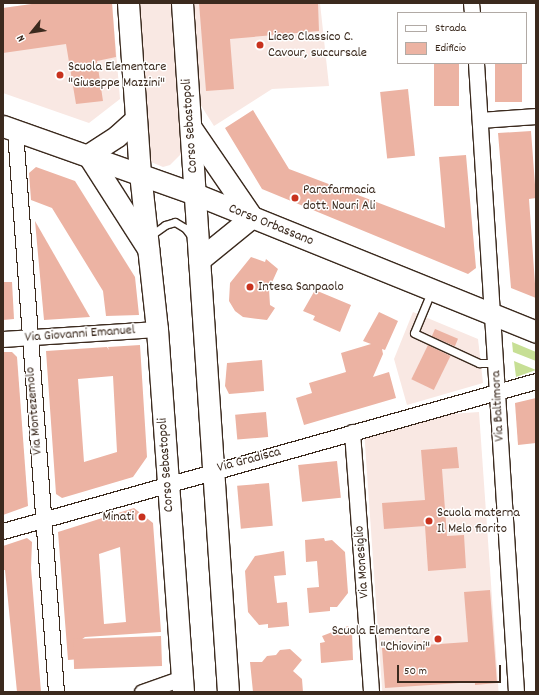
<!DOCTYPE html>
<html>
<head>
<meta charset="utf-8">
<style>
  body { margin:0 }
  #map { position:relative; width:539px; height:695px; overflow:hidden; background:#fff; font-family:Dekko,sans-serif }
  div>[style] { position:absolute }
  .built>* { inset:0; background:#f9e8e3; transform-origin:0 0 }
  .green>* { inset:0; background:#c7df95 }
  .building>* { inset:0; background:#ecb3a3; transform-origin:0 0 }
  .roads { filter:drop-shadow(1px 0 #3b2a1e) drop-shadow(-1px 0 #3b2a1e) drop-shadow(0 1px #3b2a1e) drop-shadow(0 -1px #3b2a1e) }
  .lane>* { height:7px; margin:-3.5px; padding:0 3.5px; transform-origin:3.5px; border-radius:3.5px; background:#fff }
  .street>* { height:15px; margin:-7.5px; padding:0 7.5px; transform-origin:7.5px; border-radius:7.5px; background:#fff }
  .secondary>* { height:21px; margin:-10.5px; padding:0 10.5px; transform-origin:10.5px; border-radius:10.5px; background:#fff }
  .dots>* { width:11px; height:11px; translate:-50% -50%; box-sizing:border-box; border:2px solid #fff; border-radius:50% }
  span { translate:-50% -50%; white-space:nowrap; text-align:center; line-height:1.15; -webkit-text-stroke:3px #fff; paint-order:stroke }
  .poi-label { font-size:14px; color:#3b2a1e }
  .left { translate:0 -50%; text-align:left }
  .right { translate:-100% -50%; text-align:right }
  .street-label { font-size:14px; color:#3b2a1e }
  .frame { position:absolute; inset:0; border:4px solid #3b2a1e; pointer-events:none }
  .legend { position:absolute; left:397px; top:12px; width:130px; height:52px; box-sizing:border-box; background:#fff; border:1px solid #b1aaa5; margin:0; padding:5px 7px; list-style:none; font-size:12px; color:#3b2a1e }
  .legend li { display:flex; align-items:center; gap:8px; height:20px }
  .legend b { width:20px; border:1px solid #b1aaa5 }
  .north { position:absolute; left:12px; top:12px; width:40px; height:40px; -webkit-text-stroke:3px #fff; paint-order:stroke; rotate:240deg; font-size:11px; font-weight:700; line-height:16px; text-align:center; color:#3b2a1e }
  .north::after { content:''; display:block; margin:auto; width:14px; height:18px; background:#3b2a1e; clip-path:polygon(50% 0,100% 100%,50% 72%,0 100%) }
  .scale { position:absolute; left:397px; top:665px; width:104px; height:18px; box-sizing:border-box; border:2px solid #3b2a1e; border-top:0; padding-left:5px; font-size:12px; line-height:14px; white-space:nowrap; color:#3b2a1e; -webkit-text-stroke:3px #fff; paint-order:stroke }
</style>
</head>
<body>
<div id="map">
  <div class="built">
    <div style="clip-path:polygon(39px 3px,112px 3px,120px 99px,89px 123px,3px 93px,3px 8px)"></div>
    <div style="clip-path:polygon(136px 3px,171px 3px,181px 154px,170px 165px,163px 167px,151px 162px,146px 156px)"></div>
    <div style="clip-path:polygon(193px 3px,320px 3px,329px 86px,272px 89px,214px 126px,200px 104px)"></div>
    <div style="clip-path:polygon(413px 312px,478px 339px,483px 383px,407px 405px,394px 359px)"></div>
    <div style="left:479px;top:412px;width:281px;height:116px;rotate:86deg"></div>
  </div>
  <div class="green">
    <div style="clip-path:polygon(512px 342px,536px 352px,536px 361px,513px 352px)"></div>
    <div style="clip-path:polygon(514px 361px,536px 370px,516px 377px)"></div>
  </div>
  <div class="building">
    <div style="clip-path:polygon(39px 3px,112px 3px,116px 57px,97px 61px,103px 101px,76px 104px,66px 44px,3px 53px,3px 8px)"></div>
    <div style="clip-path:polygon(199px 3px,318px 3px,319px 31px,230px 39px,234px 89px,206px 91px)"></div>
    <div style="left:434px;top:63px;width:25px;height:43px"></div>
    <div style="left:495px;top:63px;width:27px;height:39px"></div>
    <div style="left:408px;top:89px;width:67px;height:28px;rotate:84deg"></div>
    <div style="clip-path:polygon(253px 110px,289px 169px,445px 228px,439px 157px,466px 155px,476px 268px,468px 274px,262px 189px,225px 128px)"></div>
    <div style="clip-path:polygon(531px 131px,536px 198px,529px 199px,536px 298px,511px 288px,498px 133px)"></div>
    <div style="clip-path:polygon(36px 167px,75px 181px,135px 277px,139px 315px,106px 316px,103px 291px,52px 208px,31px 200px,29px 173px)"></div>
    <div style="clip-path:polygon(35px 221px,90px 317px,44px 320px)"></div>
    <div style="clip-path:polygon(251px 257px,265px 262px,266px 259px,278px 269px,269px 289px,270px 305px,275px 308px,267px 320px,243px 317px,235px 311px,229px 301px,230px 283px)"></div>
    <div style="clip-path:polygon(3px 282px,12px 282px,14px 319px,3px 320px)"></div>
    <div style="clip-path:polygon(315px 290px,351px 305px,340px 332px,313px 320px,315px 316px,303px 311px)"></div>
    <div style="clip-path:polygon(379px 312px,398px 321px,385px 350px,382px 349px,383px 354px,373px 377px,389px 372px,396px 398px,304px 425px,296px 398px,312px 393px,309px 383px,346px 372px,341px 353px,371px 344px,363px 341px)"></div>
    <div style="left:435px;top:329px;width:25px;height:8px;rotate:23deg"></div>
    <div style="clip-path:polygon(evenodd,140px 345px,147px 457px,133px 477px,62px 498px,56px 494px,46px 351px,107px 347px,109px 350px,108px 347px,140px 345px,113px 376px,117px 452px,84px 462px,78px 379px,113px 376px)"></div>
    <div style="left:428px;top:345px;width:25px;height:38px;rotate:26deg"></div>
    <div style="clip-path:polygon(3px 352px,12px 352px,17px 357px,28px 506px,3px 515px)"></div>
    <div style="clip-path:polygon(262px 360px,264px 391px,229px 394px,225px 386px,227px 363px)"></div>
    <div style="clip-path:polygon(536px 398px,536px 443px,518px 445px,515px 403px)"></div>
    <div style="left:266px;top:412px;width:25px;height:31px;rotate:85deg"></div>
    <div style="clip-path:polygon(457px 447px,459px 468px,442px 469px,447px 536px,464px 535px,466px 568px,428px 571px,425px 526px,384px 529px,382px 503px,425px 500px,421px 450px)"></div>
    <div style="left:337px;top:461px;width:37px;height:39px;rotate:84deg"></div>
    <div style="left:269px;top:483px;width:43px;height:32px;rotate:85deg"></div>
    <div style="clip-path:polygon(evenodd,134px 508px,153px 523px,161px 632px,85px 637px,78px 642px,80px 659px,68px 660px,58px 532px,134px 508px,120px 547px,126px 622px,104px 624px,99px 554px,120px 547px)"></div>
    <div style="clip-path:polygon(27px 538px,32px 542px,31px 568px,41px 692px,17px 692px,5px 570px,3px 570px,3px 546px)"></div>
    <div style="clip-path:polygon(324px 538px,325px 541px,332px 540px,345px 552px,348px 593px,337px 607px,330px 607px,330px 611px,309px 613px,307px 588px,319px 587px,317px 561px,306px 562px,305px 540px)"></div>
    <div style="clip-path:polygon(284px 551px,286px 575px,274px 576px,277px 603px,287px 602px,289px 626px,268px 628px,268px 624px,259px 625px,248px 612px,245px 571px,255px 556px)"></div>
    <div style="clip-path:polygon(490px 590px,497px 683px,475px 685px,475px 682px,385px 688px,382px 648px,468px 642px,464px 592px)"></div>
    <div style="clip-path:polygon(348px 626px,352px 632px,353px 660px,321px 663px,320px 643px,325px 642px,322px 636px)"></div>
    <div style="left:161px;top:636px;width:30px;height:88px;rotate:88deg"></div>
    <div style="clip-path:polygon(290px 649px,302px 660px,293px 671px,302px 679px,303px 692px,253px 692px,250px 662px,262px 662px,267px 656px,276px 655px,280px 650px)"></div>
  </div>
  <div class="roads">
    <div class="lane">
      <div style="left:150px;top:236px;width:19px;rotate:-36deg"></div>
      <div style="left:165px;top:225px;width:10px;rotate:-17deg"></div>
      <div style="left:175px;top:222px;width:12px;rotate:31deg"></div>
      <div style="left:185px;top:228px;width:10px;rotate:53deg"></div>
      <div style="left:431px;top:292px;width:44px;rotate:112.5deg"></div>
      <div style="left:414px;top:333px;width:72px;rotate:24.8deg"></div>
      <div style="left:479px;top:363px;width:17px"></div>
    </div>
    <div class="street">
      <div style="left:471px;top:3px;width:10px;rotate:84deg"></div>
      <div style="left:476px;top:63px;width:630px;rotate:86.36deg"></div>
      <div style="left:480px;top:120px;width:56px;rotate:-4.1deg"></div>
      <div style="left:15px;top:131px;width:562px;rotate:85.82deg"></div>
      <div style="left:3px;top:339px;width:154px;rotate:-3.7deg"></div>
      <div style="left:352px;top:432px;width:261px;rotate:85.8deg"></div>
      <div style="left:3px;top:531px;width:554px;rotate:-15.72deg"></div>
      <div style="left:142px;top:692px;width:42px;rotate:-19.3deg"></div>
    </div>
    <div class="secondary">
      <div style="left:128px;top:3px;width:170px;rotate:86deg"></div>
      <div style="left:140px;top:173px;width:157px;rotate:83.8deg"></div>
      <div style="left:157px;top:329px;width:364px;rotate:85.9deg"></div>
      <div style="left:182px;top:3px;width:691px;rotate:86.18deg"></div>
      <div style="left:3px;top:126px;width:204px;rotate:19.5deg"></div>
      <div style="left:195px;top:194px;width:368px;rotate:22deg"></div>
      <div style="left:191px;top:128px;width:108px;rotate:55.6deg"></div>
      <div style="left:88px;top:155px;width:112px;rotate:57.4deg"></div>
      <div style="left:88px;top:155px;width:35px;rotate:-33deg"></div>
      <div style="left:117px;top:136px;width:25px;rotate:-42deg"></div>
      <div style="left:199px;top:260px;width:68px;rotate:-39.1deg"></div>
    </div>
  </div>
  <div class="dots">
    <div style="left:260px;top:45px;background:#c8321e"></div>
    <div style="left:60px;top:75px;background:#c8321e"></div>
    <div style="left:295px;top:198px;background:#c8321e"></div>
    <div style="left:250px;top:287px;background:#c8321e"></div>
    <div style="left:142px;top:517px;background:#c8321e"></div>
    <div style="left:429px;top:521px;background:#c8321e"></div>
    <div style="left:438px;top:639px;background:#c8321e"></div>
  </div>
  <div class="poi-label">
    <span class="left" style="left:268px;top:45px">Liceo Classico C.<br>Cavour, succursale</span>
    <span class="left" style="left:68px;top:75px">Scuola Elementare<br>"Giuseppe Mazzini"</span>
    <span class="left" style="left:303px;top:198px">Parafarmacia<br>dott. Nouri Ali</span>
    <span class="left" style="left:258px;top:287px">Intesa Sanpaolo</span>
    <span class="left" style="left:437px;top:521px">Scuola materna<br>Il Melo fiorito</span>
    <span class="right" style="left:134px;top:517px">Minati</span>
    <span class="right" style="left:430px;top:639px">Scuola Elementare<br>"Chiovini"</span>
  </div>
  <div class="street-label">
    <span style="left:190px;top:126px;rotate:-94deg">Corso Sebastopoli</span>
    <span style="left:271px;top:225px;rotate:22deg">Corso Orbassano</span>
    <span style="left:80px;top:334px;rotate:-4deg">Via Giovanni Emanuel</span>
    <span style="left:498px;top:406px;rotate:-93deg">Via Baltimora</span>
    <span style="left:34px;top:411px;rotate:-95deg">Via Montezemolo</span>
    <span style="left:249px;top:460px;rotate:-15deg">Via Gradisca</span>
    <span style="left:166px;top:465px;rotate:-94deg">Corso Sebastopoli</span>
    <span style="left:362px;top:562px;rotate:-94deg">Via Monesiglio</span>
  </div>
  <div class="frame"></div>
  <ul class="legend">
  <li><b style="height:5px;background:#fff"></b>Strada</li>
  <li><b style="height:11px;background:#ecb3a3"></b>Edificio</li>
  </ul>
  <div class="north">N</div>
  <div class="scale">50 m</div>
</div>
</body>
</html>
